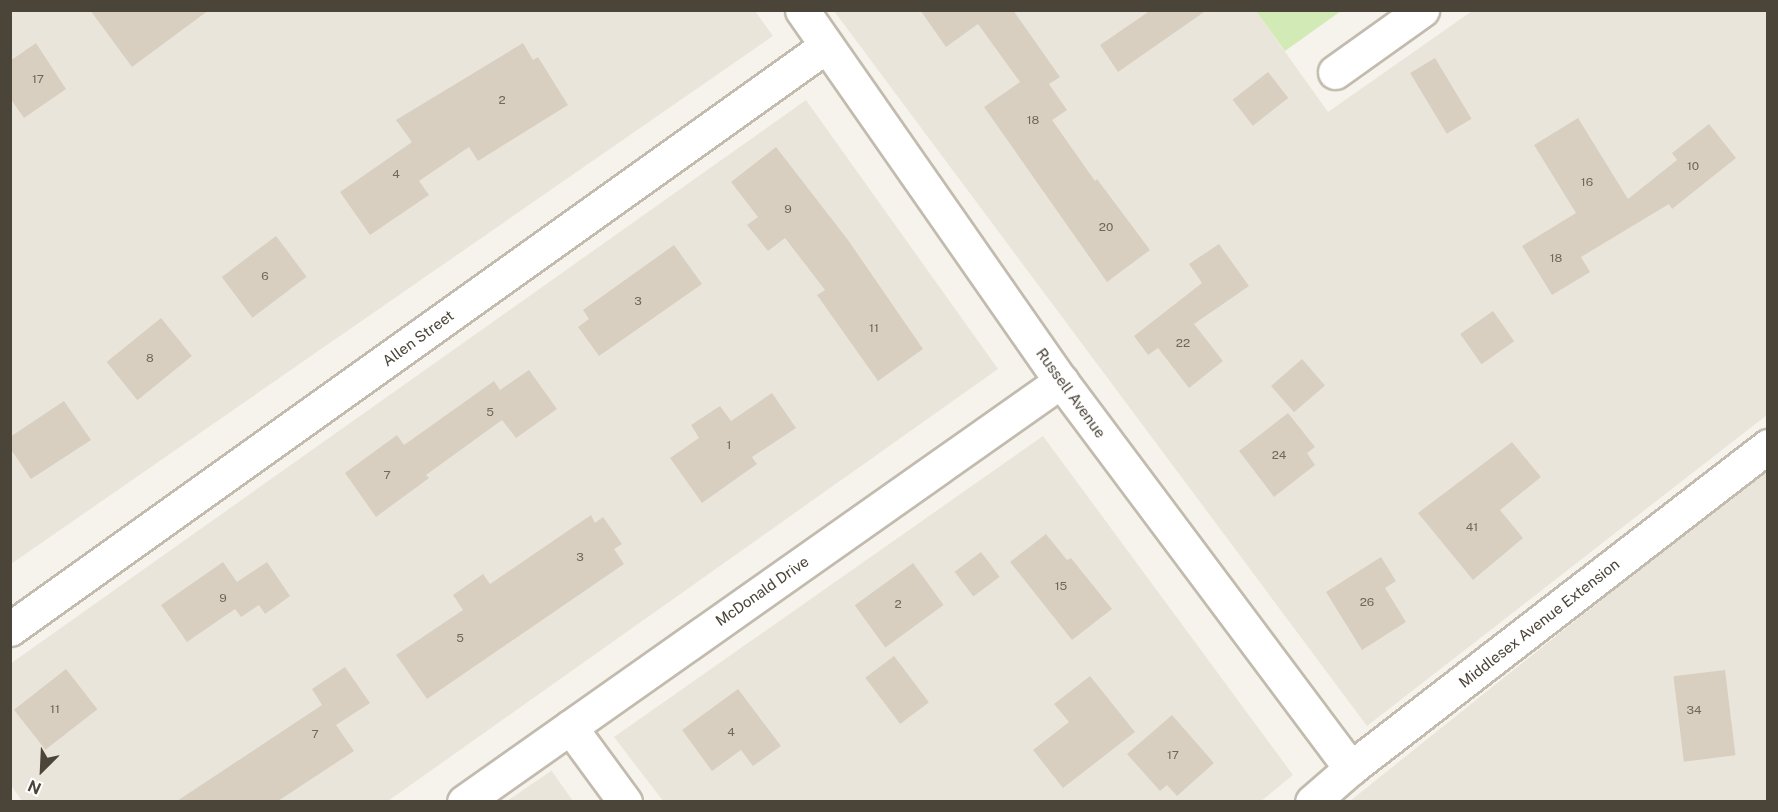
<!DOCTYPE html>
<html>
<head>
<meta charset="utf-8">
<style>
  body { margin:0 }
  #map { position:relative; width:1778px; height:812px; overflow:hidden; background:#f6f3ec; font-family:"Public Sans",sans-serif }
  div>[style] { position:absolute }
  .residential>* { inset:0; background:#eae5da }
  .green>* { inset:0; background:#d2eab5 }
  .building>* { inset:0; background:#d8cfc1; transform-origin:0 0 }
  .roads { filter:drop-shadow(2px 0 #c2bbae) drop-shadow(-2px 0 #c2bbae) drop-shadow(0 2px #c2bbae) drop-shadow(0 -2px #c2bbae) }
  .minor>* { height:33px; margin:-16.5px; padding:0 16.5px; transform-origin:16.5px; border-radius:16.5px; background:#fff }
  span { translate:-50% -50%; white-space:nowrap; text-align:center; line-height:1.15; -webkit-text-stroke:4.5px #fff; paint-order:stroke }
  .number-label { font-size:12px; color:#6e675b }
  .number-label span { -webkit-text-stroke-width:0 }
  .street-label { font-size:15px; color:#4b4439 }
  .frame { position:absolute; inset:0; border:12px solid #4b4439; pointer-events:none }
  .north { position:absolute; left:12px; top:740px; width:60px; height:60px; -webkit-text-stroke:4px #fff; paint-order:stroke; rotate:204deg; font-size:16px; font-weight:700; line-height:24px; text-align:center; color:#4b4439 }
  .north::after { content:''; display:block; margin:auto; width:21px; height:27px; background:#4b4439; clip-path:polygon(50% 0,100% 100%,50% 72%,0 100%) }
</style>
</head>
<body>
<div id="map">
  <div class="residential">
    <div style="clip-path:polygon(11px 11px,755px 11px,773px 36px,11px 564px)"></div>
    <div style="clip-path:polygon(834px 11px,1256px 11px,1328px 112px,1472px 11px,1767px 11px,1767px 415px,1367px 726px)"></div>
    <div style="clip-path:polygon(806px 100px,998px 369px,388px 801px,22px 801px,11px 785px,10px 664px)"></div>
    <div style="clip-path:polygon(1043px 436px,1293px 775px,1260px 802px,663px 801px,614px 737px)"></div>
    <div style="clip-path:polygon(1767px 467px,1767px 801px,1350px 801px)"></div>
    <div style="clip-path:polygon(551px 770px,573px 801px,507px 801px,551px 771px)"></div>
  </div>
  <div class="green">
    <div style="clip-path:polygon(1256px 11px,1341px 11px,1285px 51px)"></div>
  </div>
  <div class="building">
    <div style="clip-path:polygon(90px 10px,209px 10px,132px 67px)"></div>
    <div style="clip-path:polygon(920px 10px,1013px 10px,1060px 77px,1049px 84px,1067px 110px,1052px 120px,1095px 181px,1097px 179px,1150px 250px,1107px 282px,984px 107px,1020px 82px,978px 24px,946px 47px)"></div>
    <div style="clip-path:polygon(1151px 10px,1207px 10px,1118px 72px,1100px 45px)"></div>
    <div style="clip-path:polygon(36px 43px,66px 89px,24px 118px,10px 98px,10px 61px)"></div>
    <div style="clip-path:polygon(523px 43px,533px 60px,538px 57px,568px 105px,478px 161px,469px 147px,419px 181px,429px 195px,370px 235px,340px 192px,412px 142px,396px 120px)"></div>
    <div style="left:1435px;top:58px;width:71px;height:29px;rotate:59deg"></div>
    <div style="left:1268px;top:72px;width:33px;height:45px;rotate:52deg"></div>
    <div style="clip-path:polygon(1578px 118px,1628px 199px,1677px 160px,1672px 153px,1709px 124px,1736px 158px,1672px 209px,1669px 204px,1581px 257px,1590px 272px,1552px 295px,1522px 246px,1576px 213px,1534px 145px)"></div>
    <div style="clip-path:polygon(776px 147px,848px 240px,923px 349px,878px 381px,817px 295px,825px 290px,785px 238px,768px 251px,747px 225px,758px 217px,731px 182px)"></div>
    <div style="left:276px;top:236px;width:51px;height:68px;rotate:53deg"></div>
    <div style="clip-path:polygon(1219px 244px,1249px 286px,1194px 324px,1223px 361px,1189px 388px,1158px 348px,1148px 355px,1134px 336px,1202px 283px,1189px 264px)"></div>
    <div style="clip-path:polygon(674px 245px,702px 284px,599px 356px,578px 327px,589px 319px,583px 310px)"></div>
    <div style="left:1493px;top:311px;width:37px;height:40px;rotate:55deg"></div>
    <div style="left:161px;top:318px;width:49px;height:70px;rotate:51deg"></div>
    <div style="left:1302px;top:359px;width:35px;height:41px;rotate:49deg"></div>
    <div style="clip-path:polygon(529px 370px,557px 409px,516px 438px,502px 420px,426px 475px,429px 478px,376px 517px,345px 473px,397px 435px,404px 445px,494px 381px,500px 390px)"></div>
    <div style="clip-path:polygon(772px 393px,796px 428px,752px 457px,757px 464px,702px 503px,670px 458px,699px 438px,691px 425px,720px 406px,731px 421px)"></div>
    <div style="clip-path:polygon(64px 401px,91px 440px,31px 479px,10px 448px,10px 437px)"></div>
    <div style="clip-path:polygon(1288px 413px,1315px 447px,1307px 453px,1315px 465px,1274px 497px,1239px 451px)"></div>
    <div style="clip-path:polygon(1512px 442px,1541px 477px,1500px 510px,1523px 538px,1473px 580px,1418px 513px)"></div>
    <div style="clip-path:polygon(591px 515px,595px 523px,603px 517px,622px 544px,614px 549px,624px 564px,427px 699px,396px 655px,463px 610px,453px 595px,483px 574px,490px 584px)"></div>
    <div style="clip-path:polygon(1046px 534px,1067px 560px,1071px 558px,1112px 609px,1072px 640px,1010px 562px)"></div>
    <div style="left:981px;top:552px;width:31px;height:33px;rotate:53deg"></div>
    <div style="clip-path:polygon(1381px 557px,1396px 581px,1385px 588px,1406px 622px,1362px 650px,1326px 592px)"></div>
    <div style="clip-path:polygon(223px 562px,237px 582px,267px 562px,290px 596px,265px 614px,259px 605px,241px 617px,235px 609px,187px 642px,161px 605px)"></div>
    <div style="left:913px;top:563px;width:52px;height:72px;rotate:54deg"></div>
    <div style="left:894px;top:656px;width:58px;height:36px;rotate:53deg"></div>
    <div style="clip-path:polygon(345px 667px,370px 703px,336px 725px,354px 751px,278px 801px,177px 801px,322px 705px,312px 689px)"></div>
    <div style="left:66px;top:669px;width:51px;height:66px;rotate:52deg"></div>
    <div style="left:1725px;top:670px;width:86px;height:52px;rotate:83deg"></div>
    <div style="clip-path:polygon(1090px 676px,1135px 732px,1063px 788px,1033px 750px,1069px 722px,1054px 704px)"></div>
    <div style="clip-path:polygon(738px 689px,781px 746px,753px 766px,741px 750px,712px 771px,682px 730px)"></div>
    <div style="clip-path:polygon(1172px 715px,1214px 763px,1177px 796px,1167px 785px,1160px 791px,1127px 754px)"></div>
  </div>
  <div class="roads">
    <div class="minor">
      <div style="left:802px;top:10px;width:452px;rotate:55.1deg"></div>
      <div style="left:1061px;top:381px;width:484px;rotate:53.2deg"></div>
      <div style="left:1335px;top:72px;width:107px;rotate:-35.5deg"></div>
      <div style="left:10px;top:629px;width:1003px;rotate:-35.54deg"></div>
      <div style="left:570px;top:727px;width:93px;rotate:53.7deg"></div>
      <div style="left:464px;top:802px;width:731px;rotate:-35.19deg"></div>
      <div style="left:1312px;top:802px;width:52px;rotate:-41.1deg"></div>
      <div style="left:1351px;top:768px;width:527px;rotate:-37.67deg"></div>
    </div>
  </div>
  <div class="number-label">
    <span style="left:38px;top:80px">17</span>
    <span style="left:502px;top:101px">2</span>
    <span style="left:1033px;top:121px">18</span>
    <span style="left:1693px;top:167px">10</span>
    <span style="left:396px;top:175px">4</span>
    <span style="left:1587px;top:183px">16</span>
    <span style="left:788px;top:210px">9</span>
    <span style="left:1106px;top:228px">20</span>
    <span style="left:1556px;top:259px">18</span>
    <span style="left:265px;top:277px">6</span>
    <span style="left:638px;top:302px">3</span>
    <span style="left:874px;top:329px">11</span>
    <span style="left:1183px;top:344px">22</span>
    <span style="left:150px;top:359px">8</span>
    <span style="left:490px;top:413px">5</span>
    <span style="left:729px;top:446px">1</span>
    <span style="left:1279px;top:456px">24</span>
    <span style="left:387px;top:476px">7</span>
    <span style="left:1472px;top:528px">41</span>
    <span style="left:580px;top:558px">3</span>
    <span style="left:1061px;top:587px">15</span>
    <span style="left:223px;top:599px">9</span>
    <span style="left:1367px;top:603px">26</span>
    <span style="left:898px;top:605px">2</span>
    <span style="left:460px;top:639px">5</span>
    <span style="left:55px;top:710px">11</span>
    <span style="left:1694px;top:711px">34</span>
    <span style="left:731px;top:733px">4</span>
    <span style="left:315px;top:735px">7</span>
    <span style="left:1173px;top:756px">17</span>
  </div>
  <div class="street-label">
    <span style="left:418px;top:338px;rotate:-36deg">Allen Street</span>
    <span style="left:1071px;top:393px;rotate:54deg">Russell Avenue</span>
    <span style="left:762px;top:591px;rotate:-35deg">McDonald Drive</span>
    <span style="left:1539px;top:623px;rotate:-38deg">Middlesex Avenue Extension</span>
  </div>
  <div class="frame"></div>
  <div class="north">N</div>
</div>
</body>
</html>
